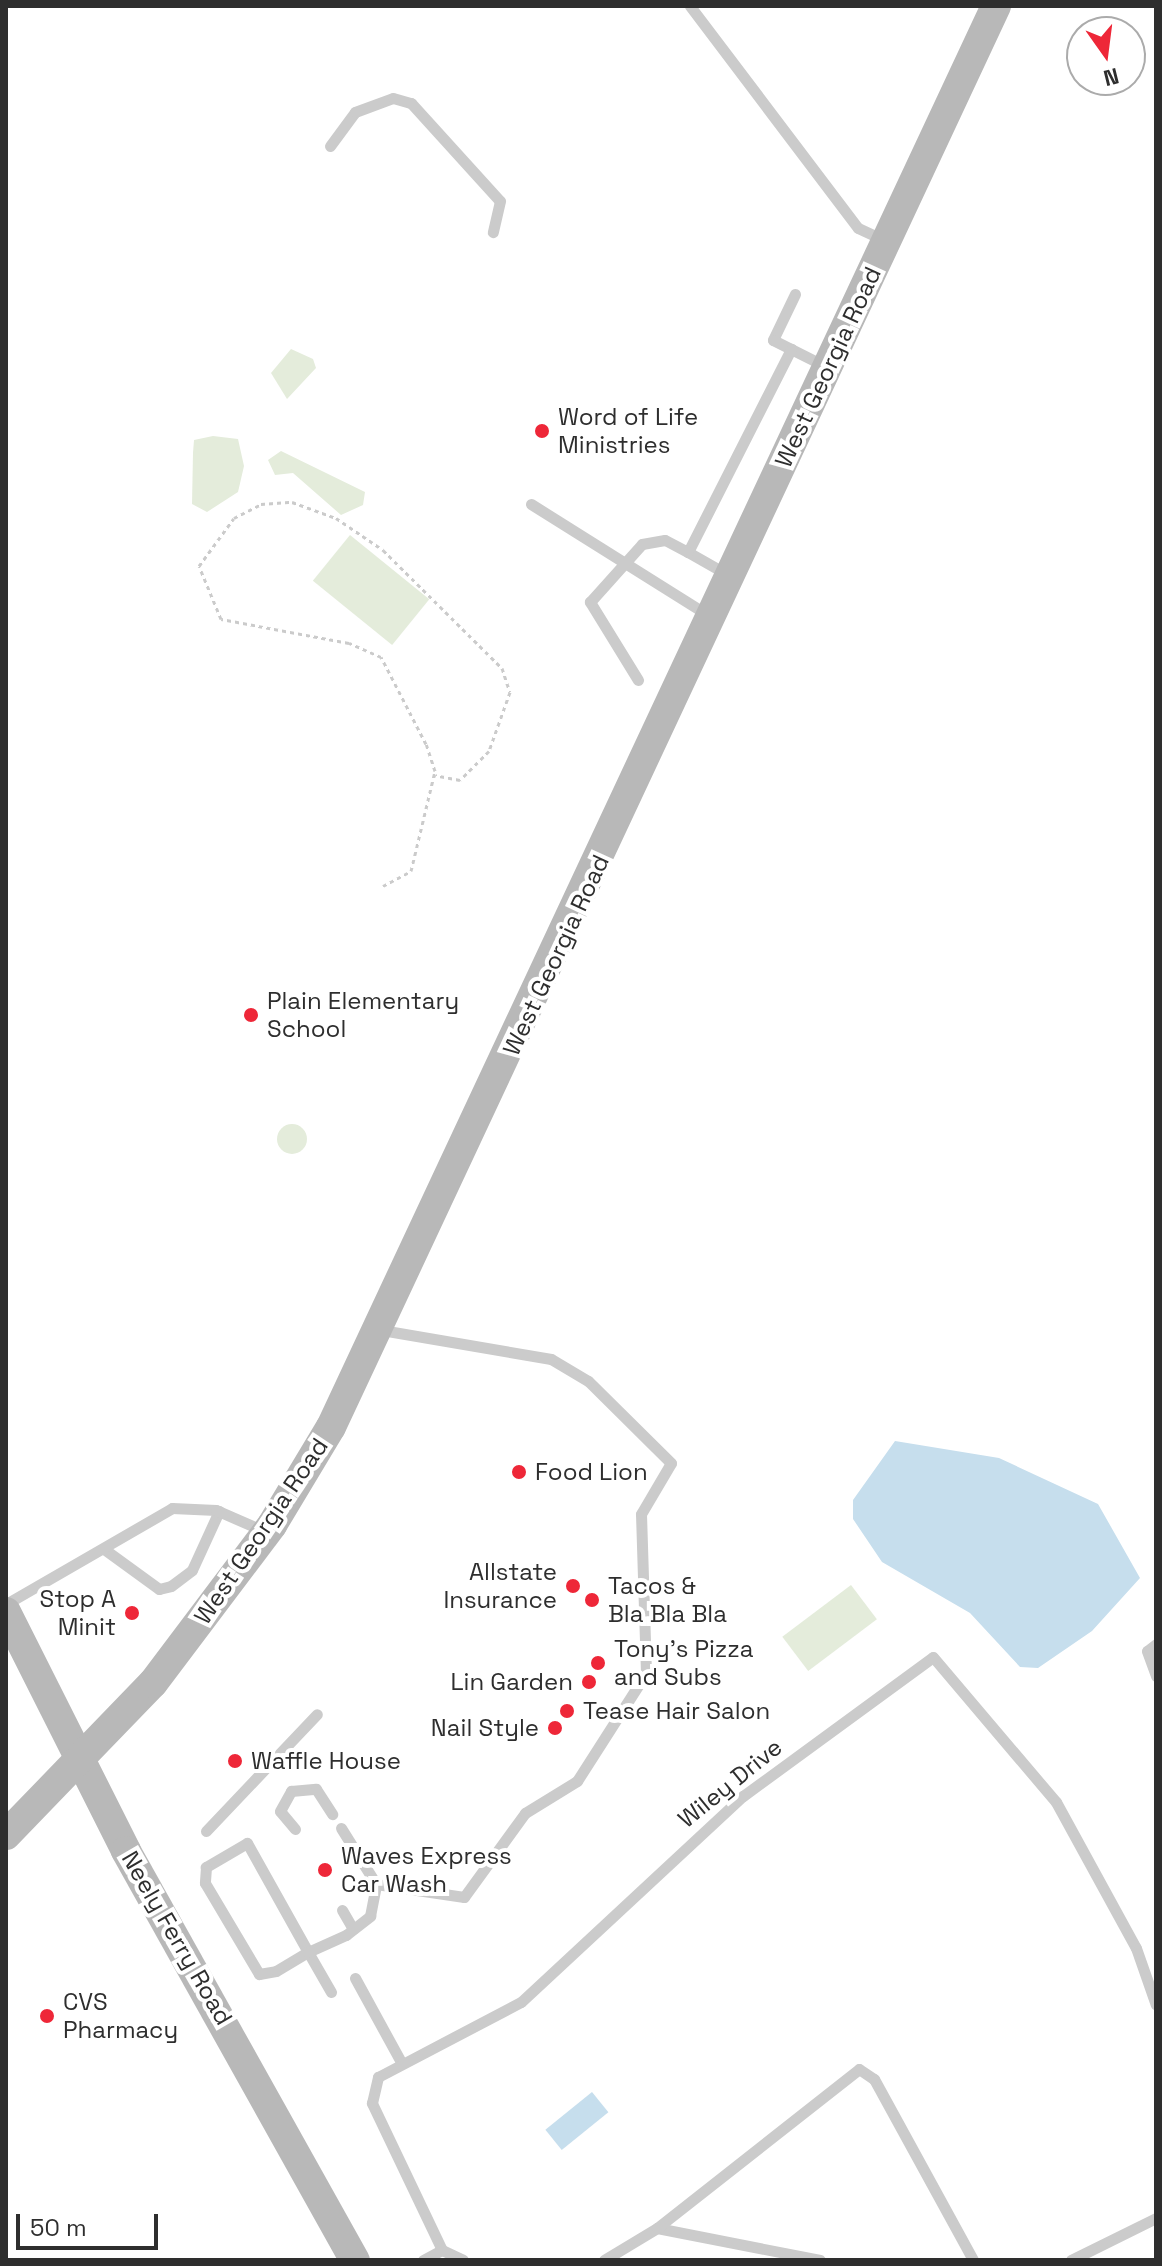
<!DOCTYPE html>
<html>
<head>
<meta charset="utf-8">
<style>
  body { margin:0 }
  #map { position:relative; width:1162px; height:2266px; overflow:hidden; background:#fff; font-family:"Space Grotesk",sans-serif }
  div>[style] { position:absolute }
  .green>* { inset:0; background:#e4ecdb; transform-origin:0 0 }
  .round { border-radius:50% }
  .water>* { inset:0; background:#c6deed; transform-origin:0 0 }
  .path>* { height:3px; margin-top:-1.5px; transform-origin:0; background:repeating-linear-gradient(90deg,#cbcbcb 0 4px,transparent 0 8px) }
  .lane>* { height:11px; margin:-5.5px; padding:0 5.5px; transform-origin:5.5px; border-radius:5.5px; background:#cbcbcb }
  .secondary>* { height:30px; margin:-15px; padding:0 15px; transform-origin:15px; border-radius:15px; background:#b8b8b8 }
  .dots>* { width:22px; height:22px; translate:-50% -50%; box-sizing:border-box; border:4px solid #fff; border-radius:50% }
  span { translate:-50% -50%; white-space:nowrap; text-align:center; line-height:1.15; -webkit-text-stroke:8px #fff; paint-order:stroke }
  .street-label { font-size:24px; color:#2e2e2e }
  .poi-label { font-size:24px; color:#2e2e2e }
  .left { translate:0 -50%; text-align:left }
  .right { translate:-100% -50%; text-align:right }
  .frame { position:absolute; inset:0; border:8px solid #2e2e2e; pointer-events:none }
  .north { position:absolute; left:1066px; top:16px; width:80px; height:80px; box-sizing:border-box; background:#fff; border:2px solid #ababab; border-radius:50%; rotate:166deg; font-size:22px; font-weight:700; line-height:32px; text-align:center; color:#2e2e2e }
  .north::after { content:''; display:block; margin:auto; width:28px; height:36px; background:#ee2738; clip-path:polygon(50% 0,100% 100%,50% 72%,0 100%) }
  .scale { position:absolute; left:16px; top:2214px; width:142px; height:36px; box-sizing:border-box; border:4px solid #2e2e2e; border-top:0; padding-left:10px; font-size:24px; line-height:28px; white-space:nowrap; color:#2e2e2e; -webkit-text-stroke:6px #fff; paint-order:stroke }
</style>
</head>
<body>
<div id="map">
  <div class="green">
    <div style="clip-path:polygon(291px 349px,313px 359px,316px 368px,287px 399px,271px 373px)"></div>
    <div style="clip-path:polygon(213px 436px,238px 439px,244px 466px,238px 492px,207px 512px,192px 504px,193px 453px,194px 440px)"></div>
    <div style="clip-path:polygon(281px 451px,365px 492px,363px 505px,341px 515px,293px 473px,275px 475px,268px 460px)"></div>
    <div style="left:350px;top:535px;width:102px;height:59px;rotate:39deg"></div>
    <div class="round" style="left:277px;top:1124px;width:30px;height:30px"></div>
    <div style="left:851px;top:1585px;width:43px;height:86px;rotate:53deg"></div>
  </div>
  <div class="water">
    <div style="clip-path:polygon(895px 1441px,999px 1458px,1098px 1504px,1140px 1578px,1092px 1631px,1038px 1668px,1020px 1667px,970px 1613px,882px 1562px,853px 1519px,853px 1500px)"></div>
    <div style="left:592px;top:2092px;width:26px;height:60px;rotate:51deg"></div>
  </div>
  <div class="path">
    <div style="left:383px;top:886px;width:32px;rotate:-28deg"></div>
    <div style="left:411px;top:871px;width:103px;rotate:-76.5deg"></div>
    <div style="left:435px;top:771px;width:28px;rotate:-108deg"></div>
    <div style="left:426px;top:744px;width:98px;rotate:-117.3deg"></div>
    <div style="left:381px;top:657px;width:35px;rotate:-156deg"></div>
    <div style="left:349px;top:643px;width:130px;rotate:-169.4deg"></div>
    <div style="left:221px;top:619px;width:57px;rotate:-112.5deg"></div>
    <div style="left:199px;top:566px;width:59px;rotate:-53.9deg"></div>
    <div style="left:234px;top:518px;width:30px;rotate:-27deg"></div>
    <div style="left:261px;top:504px;width:31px;rotate:-4deg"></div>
    <div style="left:292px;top:502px;width:47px;rotate:20deg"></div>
    <div style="left:336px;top:518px;width:57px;rotate:34.2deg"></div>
    <div style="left:383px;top:550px;width:168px;rotate:44.8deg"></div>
    <div style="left:502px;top:668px;width:25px;rotate:72deg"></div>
    <div style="left:510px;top:692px;width:63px;rotate:109.6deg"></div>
    <div style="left:489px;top:751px;width:41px;rotate:135deg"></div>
    <div style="left:460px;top:780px;width:25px;rotate:-169deg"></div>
  </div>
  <div class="lane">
    <div style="left:690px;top:6px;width:278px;rotate:52.9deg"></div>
    <div style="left:858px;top:228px;width:31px;rotate:25deg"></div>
    <div style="left:330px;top:146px;width:42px;rotate:-53.7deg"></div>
    <div style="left:355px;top:112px;width:40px;rotate:-20.2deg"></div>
    <div style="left:393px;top:98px;width:19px;rotate:16deg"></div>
    <div style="left:411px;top:103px;width:132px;rotate:47.8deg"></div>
    <div style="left:500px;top:201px;width:32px;rotate:103deg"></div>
    <div style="left:795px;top:294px;width:51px;rotate:115.6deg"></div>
    <div style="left:773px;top:340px;width:60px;rotate:26.6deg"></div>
    <div style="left:531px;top:504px;width:209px;rotate:32.1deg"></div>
    <div style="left:730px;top:576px;width:48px;rotate:-150.3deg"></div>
    <div style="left:688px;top:552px;width:228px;rotate:-63.1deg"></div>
    <div style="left:638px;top:680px;width:92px;rotate:-121.6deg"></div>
    <div style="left:590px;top:602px;width:78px;rotate:-48.1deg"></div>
    <div style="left:642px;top:544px;width:23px;rotate:-10deg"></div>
    <div style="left:665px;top:540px;width:26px;rotate:28deg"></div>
    <div style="left:104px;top:1549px;width:68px;rotate:36deg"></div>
    <div style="left:159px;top:1589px;width:12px;rotate:-14deg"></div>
    <div style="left:171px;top:1586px;width:26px;rotate:-37deg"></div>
    <div style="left:192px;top:1570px;width:65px;rotate:-65.4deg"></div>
    <div style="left:6px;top:1604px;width:192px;rotate:-30deg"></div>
    <div style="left:172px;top:1508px;width:44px;rotate:2.6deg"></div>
    <div style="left:216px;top:1510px;width:55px;rotate:23.7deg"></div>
    <div style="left:1156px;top:1644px;width:11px;rotate:142deg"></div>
    <div style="left:1147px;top:1651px;width:27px;rotate:70deg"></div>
    <div style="left:341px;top:1828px;width:66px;rotate:58deg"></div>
    <div style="left:376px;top:1884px;width:89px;rotate:8.4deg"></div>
    <div style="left:464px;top:1897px;width:104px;rotate:-54deg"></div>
    <div style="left:525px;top:1813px;width:61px;rotate:-31.6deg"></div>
    <div style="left:577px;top:1781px;width:128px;rotate:-57.4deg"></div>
    <div style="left:646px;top:1673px;width:159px;rotate:-91.8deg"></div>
    <div style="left:641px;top:1514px;width:59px;rotate:-59.5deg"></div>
    <div style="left:671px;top:1463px;width:117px;rotate:-135.3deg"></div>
    <div style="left:588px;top:1381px;width:43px;rotate:-149.3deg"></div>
    <div style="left:551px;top:1359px;width:172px;rotate:-170.3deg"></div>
    <div style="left:295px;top:1829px;width:23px;rotate:-130deg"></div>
    <div style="left:280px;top:1811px;width:23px;rotate:-61deg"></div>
    <div style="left:291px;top:1791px;width:25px;rotate:-5deg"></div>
    <div style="left:316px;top:1789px;width:30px;rotate:57deg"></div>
    <div style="left:206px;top:1831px;width:161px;rotate:-46.5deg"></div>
    <div style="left:342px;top:1910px;width:22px;rotate:60deg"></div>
    <div style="left:355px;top:1978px;width:96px;rotate:61.3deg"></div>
    <div style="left:331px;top:1992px;width:46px;rotate:-119.9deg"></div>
    <div style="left:308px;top:1952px;width:125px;rotate:-119.2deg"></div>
    <div style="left:247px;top:1843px;width:48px;rotate:149.7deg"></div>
    <div style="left:206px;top:1867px;width:16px;rotate:94deg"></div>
    <div style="left:205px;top:1883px;width:106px;rotate:59.3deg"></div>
    <div style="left:259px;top:1974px;width:17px;rotate:-10deg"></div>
    <div style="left:276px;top:1971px;width:37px;rotate:-31deg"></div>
    <div style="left:308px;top:1952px;width:42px;rotate:-24.1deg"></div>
    <div style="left:346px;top:1935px;width:31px;rotate:-38deg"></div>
    <div style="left:370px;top:1916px;width:33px;rotate:-79deg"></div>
    <div style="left:657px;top:2228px;width:166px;rotate:11.1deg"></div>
    <div style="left:442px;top:2250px;width:23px;rotate:25deg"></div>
    <div style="left:423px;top:2260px;width:21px;rotate:-28deg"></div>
    <div style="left:442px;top:2250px;width:163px;rotate:-115.5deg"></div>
    <div style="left:372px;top:2103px;width:27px;rotate:-77deg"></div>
    <div style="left:378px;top:2077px;width:161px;rotate:-27.7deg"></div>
    <div style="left:521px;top:2002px;width:303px;rotate:-42.9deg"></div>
    <div style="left:743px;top:1796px;width:235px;rotate:-36.2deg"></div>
    <div style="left:933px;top:1657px;width:190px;rotate:49.7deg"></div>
    <div style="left:1056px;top:1802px;width:166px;rotate:61.3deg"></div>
    <div style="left:1136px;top:1948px;width:60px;rotate:70.7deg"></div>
    <div style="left:604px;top:2260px;width:62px;rotate:-31.1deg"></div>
    <div style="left:657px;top:2228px;width:257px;rotate:-38.2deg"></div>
    <div style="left:859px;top:2069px;width:18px;rotate:34deg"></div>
    <div style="left:874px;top:2079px;width:206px;rotate:61.3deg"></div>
    <div style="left:1071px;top:2260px;width:95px;rotate:-26.3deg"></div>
  </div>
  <div class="secondary">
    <div style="left:6px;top:1612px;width:267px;rotate:63.3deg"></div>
    <div style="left:126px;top:1851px;width:469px;rotate:60.8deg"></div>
    <div style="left:6px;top:1835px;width:211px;rotate:-46deg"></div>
    <div style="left:153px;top:1683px;width:198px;rotate:-53deg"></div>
    <div style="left:272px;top:1525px;width:114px;rotate:-59deg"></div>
    <div style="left:331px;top:1427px;width:1569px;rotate:-64.92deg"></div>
  </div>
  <div class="dots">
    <div style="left:542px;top:431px;background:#ee2738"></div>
    <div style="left:251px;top:1015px;background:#ee2738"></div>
    <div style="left:519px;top:1472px;background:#ee2738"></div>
    <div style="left:573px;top:1586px;background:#ee2738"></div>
    <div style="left:592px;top:1600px;background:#ee2738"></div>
    <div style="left:132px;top:1613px;background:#ee2738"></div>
    <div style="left:598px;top:1663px;background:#ee2738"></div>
    <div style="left:589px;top:1682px;background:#ee2738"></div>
    <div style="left:567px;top:1711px;background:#ee2738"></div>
    <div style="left:555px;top:1728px;background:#ee2738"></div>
    <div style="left:235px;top:1761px;background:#ee2738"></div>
    <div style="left:325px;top:1870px;background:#ee2738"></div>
    <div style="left:47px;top:2016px;background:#ee2738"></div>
  </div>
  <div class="street-label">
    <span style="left:828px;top:367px;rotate:-65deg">West Georgia Road</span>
    <span style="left:556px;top:955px;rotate:-65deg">West Georgia Road</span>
    <span style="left:261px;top:1531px;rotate:-56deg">West Georgia Road</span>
    <span style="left:730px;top:1783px;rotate:-39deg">Wiley Drive</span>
    <span style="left:177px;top:1938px;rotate:60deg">Neely Ferry Road</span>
  </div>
  <div class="poi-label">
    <span class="left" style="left:558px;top:431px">Word of Life<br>Ministries</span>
    <span class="left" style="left:267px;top:1015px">Plain Elementary<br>School</span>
    <span class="left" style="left:535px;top:1472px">Food Lion</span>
    <span class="right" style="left:557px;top:1586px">Allstate<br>Insurance</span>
    <span class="left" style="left:608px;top:1600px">Tacos &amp;<br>Bla Bla Bla</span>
    <span class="right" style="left:116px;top:1613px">Stop A<br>Minit</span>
    <span class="left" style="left:614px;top:1663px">Tony's Pizza<br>and Subs</span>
    <span class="right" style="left:573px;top:1682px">Lin Garden</span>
    <span class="left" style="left:583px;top:1711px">Tease Hair Salon</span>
    <span class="right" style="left:539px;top:1728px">Nail Style</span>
    <span class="left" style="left:251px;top:1761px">Waffle House</span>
    <span class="left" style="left:341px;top:1870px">Waves Express<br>Car Wash</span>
    <span class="left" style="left:63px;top:2016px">CVS<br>Pharmacy</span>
  </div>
  <div class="frame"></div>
  <div class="north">N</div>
  <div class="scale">50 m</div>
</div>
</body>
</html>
